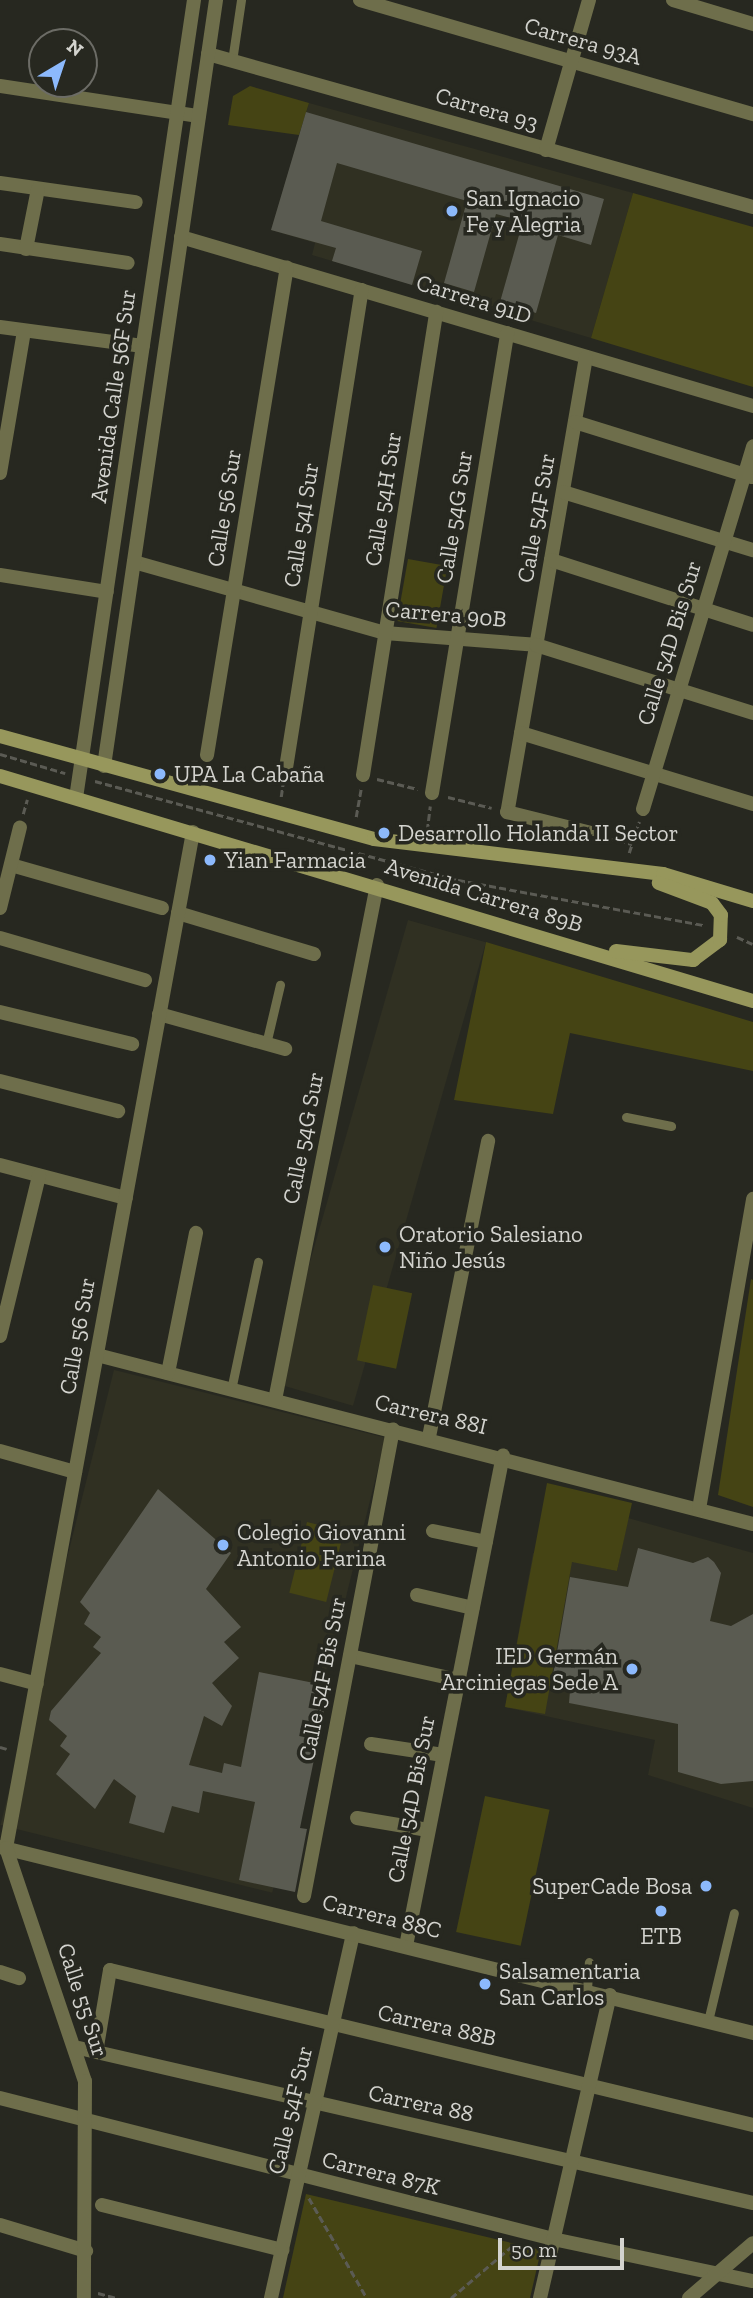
<!DOCTYPE html>
<html>
<head>
<meta charset="utf-8">
<style>
  body { margin:0 }
  #map { position:relative; width:753px; height:2298px; overflow:hidden; background:#272820; font-family:"Zilla Slab",serif }
  div>[style] { position:absolute }
  .built>* { inset:0; background:#303022; transform-origin:0 0 }
  .green>* { inset:0; background:#454414; transform-origin:0 0 }
  .building>* { inset:0; background:#5a5b51 }
  .path>* { height:2.5px; margin-top:-1.25px; transform-origin:0; background:repeating-linear-gradient(90deg,#5b5b54 0 7px,transparent 0 10.5px) }
  .service>* { height:9px; margin:-4.5px; padding:0 4.5px; transform-origin:4.5px; border-radius:4.5px; background:#6e6e4b }
  .minor>* { height:14px; margin:-7px; padding:0 7px; transform-origin:7px; border-radius:7px; background:#6e6e4b }
  .tertiary>* { height:14px; margin:-7px; padding:0 7px; transform-origin:7px; border-radius:7px; background:#6e6e4b }
  .secondary>* { height:14px; margin:-7px; padding:0 7px; transform-origin:7px; border-radius:7px; background:#97975c }
  .dots>* { width:19px; height:19px; translate:-50% -50%; box-sizing:border-box; border:4px solid #272820; border-radius:50% }
  span { translate:-50% -50%; white-space:nowrap; text-align:center; line-height:1.15; -webkit-text-stroke:7px #272820; paint-order:stroke }
  .street-label { font-size:23px; color:#d3d3ce }
  .poi-label { font-size:23px; color:#d3d3ce }
  .left { translate:0 -50%; text-align:left }
  .right { translate:-100% -50%; text-align:right }
  .north { position:absolute; left:28px; top:28px; width:70px; height:70px; box-sizing:border-box; background:#272820; border:2px solid #6c6c66; border-radius:50%; rotate:39deg; font-size:19px; font-weight:700; line-height:28px; text-align:center; color:#d3d3ce }
  .north::after { content:''; display:block; margin:auto; width:24px; height:32px; background:#8cb9fc; clip-path:polygon(50% 0,100% 100%,50% 72%,0 100%) }
  .scale { position:absolute; left:498px; top:2238px; width:126px; height:32px; box-sizing:border-box; border:4px solid #d3d3ce; border-top:0; padding-left:9px; font-size:21px; line-height:24px; white-space:nowrap; color:#d3d3ce; -webkit-text-stroke:5px #272820; paint-order:stroke }
</style>
</head>
<body>
<div id="map">
  <div class="built">
    <div style="clip-path:polygon(309px 103px,633px 193px,591px 338px,312px 255px,315px 243px,271px 230px)"></div>
    <div style="left:408px;top:920px;width:81px;height:482px;rotate:16deg"></div>
    <div style="left:114px;top:1370px;width:280px;height:469px;rotate:14deg"></div>
    <div style="clip-path:polygon(628px 1518px,753px 1553px,753px 1808px,648px 1775px,655px 1740px,505px 1707px,533px 1553px,617px 1571px)"></div>
  </div>
  <div class="green">
    <div style="clip-path:polygon(250px 86px,309px 103px,299px 135px,228px 125px,233px 96px)"></div>
    <div style="clip-path:polygon(633px 193px,753px 227px,753px 387px,591px 338px)"></div>
    <div style="left:408px;top:559px;width:40px;height:63px;rotate:10deg"></div>
    <div style="clip-path:polygon(486px 942px,753px 1022px,753px 1071px,570px 1033px,553px 1114px,454px 1100px)"></div>
    <div style="clip-path:polygon(751px 1279px,753px 1280px,753px 1507px,718px 1495px)"></div>
    <div style="left:373px;top:1285px;width:40px;height:77px;rotate:12deg"></div>
    <div style="clip-path:polygon(547px 1483px,632px 1503px,617px 1571px,572px 1562px,545px 1714px,505px 1707px)"></div>
    <div style="left:307px;top:1522px;width:38px;height:73px;rotate:14deg"></div>
    <div style="left:485px;top:1796px;width:66px;height:139px;rotate:12deg"></div>
    <div style="clip-path:polygon(306px 2194px,541px 2250px,530px 2298px,283px 2298px)"></div>
  </div>
  <div class="building">
    <div style="clip-path:polygon(306px 112px,604px 199px,591px 245px,558px 235px,536px 313px,500px 302px,523px 221px,496px 214px,474px 292px,444px 283px,467px 201px,337px 163px,321px 221px,422px 251px,412px 285px,332px 261px,336px 248px,271px 230px)"></div>
    <div style="clip-path:polygon(158px 1489px,231px 1553px,206px 1589px,241px 1627px,224px 1642px,239px 1658px,212px 1683px,232px 1706px,222px 1726px,204px 1716px,189px 1765px,222px 1773px,224px 1763px,241px 1767px,259px 1672px,329px 1686px,300px 1828px,307px 1829px,295px 1892px,239px 1880px,255px 1802px,203px 1791px,199px 1813px,172px 1806px,164px 1833px,129px 1823px,136px 1796px,114px 1779px,95px 1809px,56px 1774px,70px 1754px,60px 1746px,67px 1736px,49px 1720px,51px 1711px,101px 1653px,93px 1647px,101px 1637px,84px 1624px,90px 1613px,80px 1602px)"></div>
    <div style="clip-path:polygon(638px 1548px,693px 1563px,708px 1557px,714px 1562px,721px 1573px,710px 1621px,731px 1626px,753px 1614px,753px 1781px,721px 1784px,678px 1772px,678px 1724px,569px 1703px,570px 1691px,551px 1687px,570px 1577px,628px 1587px)"></div>
  </div>
  <div class="path">
    <div style="left:0;top:754px;width:68px;rotate:16.3deg"></div>
    <div style="left:377px;top:779px;width:42px;rotate:13.7deg"></div>
    <div style="left:95px;top:781px;width:376px;rotate:15.3deg"></div>
    <div style="left:458px;top:880px;width:250px;rotate:10.4deg"></div>
    <div style="left:281px;top:797px;width:14px;rotate:-82deg"></div>
    <div style="left:448px;top:797px;width:45px;rotate:14deg"></div>
    <div style="left:23px;top:814px;width:15px;rotate:-74deg"></div>
    <div style="left:356px;top:817px;width:29px;rotate:-80deg"></div>
    <div style="left:427px;top:831px;width:25px;rotate:-83deg"></div>
    <div style="left:608px;top:838px;width:25px;rotate:14deg"></div>
    <div style="left:629px;top:853px;width:33px;rotate:-72deg"></div>
    <div style="left:737px;top:937px;width:17px;rotate:24deg"></div>
    <div style="left:0;top:1747px;width:7px;rotate:16deg"></div>
    <div style="left:309px;top:2198px;width:116px;rotate:59.9deg"></div>
    <div style="left:98px;top:2293px;width:20px;rotate:15deg"></div>
    <div style="left:451px;top:2298px;width:80px;rotate:-40.4deg"></div>
  </div>
  <div class="service">
    <div style="left:232px;top:61px;width:62px;rotate:-81.6deg"></div>
    <div style="left:266px;top:1044px;width:61px;rotate:-76.7deg"></div>
    <div style="left:626px;top:1117px;width:46px;rotate:11.3deg"></div>
    <div style="left:231px;top:1390px;width:131px;rotate:-78.1deg"></div>
    <div style="left:587px;top:1989px;width:27px;rotate:-86deg"></div>
    <div style="left:708px;top:2021px;width:111px;rotate:-76.5deg"></div>
  </div>
  <div class="minor">
    <div style="left:360px;top:0;width:409px;rotate:16.2deg"></div>
    <div style="left:673px;top:0;width:84px;rotate:16.7deg"></div>
    <div style="left:208px;top:54px;width:566px;rotate:15.68deg"></div>
    <div style="left:0;top:86px;width:201px;rotate:8.6deg"></div>
    <div style="left:546px;top:150px;width:156px;rotate:-74deg"></div>
    <div style="left:0;top:183px;width:137px;rotate:8deg"></div>
    <div style="left:181px;top:237px;width:596px;rotate:16.46deg"></div>
    <div style="left:0;top:244px;width:129px;rotate:8.4deg"></div>
    <div style="left:26px;top:249px;width:61px;rotate:-78.7deg"></div>
    <div style="left:0;top:327px;width:144px;rotate:7.6deg"></div>
    <div style="left:586px;top:357px;width:462px;rotate:99.8deg"></div>
    <div style="left:507px;top:812px;width:91px;rotate:14deg"></div>
    <div style="left:575px;top:422px;width:185px;rotate:17.3deg"></div>
    <div style="left:0;top:473px;width:144px;rotate:-80.4deg"></div>
    <div style="left:563px;top:492px;width:199px;rotate:17deg"></div>
    <div style="left:551px;top:560px;width:212px;rotate:17.8deg"></div>
    <div style="left:134px;top:562px;width:261px;rotate:15.8deg"></div>
    <div style="left:385px;top:633px;width:151px;rotate:4.5deg"></div>
    <div style="left:536px;top:645px;width:227px;rotate:17.4deg"></div>
    <div style="left:0;top:575px;width:108px;rotate:9deg"></div>
    <div style="left:521px;top:733px;width:243px;rotate:17deg"></div>
    <div style="left:207px;top:755px;width:494px;rotate:-80.7deg"></div>
    <div style="left:286px;top:768px;width:484px;rotate:-81deg"></div>
    <div style="left:363px;top:775px;width:469px;rotate:-81deg"></div>
    <div style="left:432px;top:793px;width:466px;rotate:-80.7deg"></div>
    <div style="left:643px;top:809px;width:379px;rotate:-73.1deg"></div>
    <div style="left:11px;top:865px;width:157px;rotate:15.9deg"></div>
    <div style="left:0;top:908px;width:83px;rotate:-76.1deg"></div>
    <div style="left:178px;top:913px;width:142px;rotate:16.8deg"></div>
    <div style="left:0;top:938px;width:151px;rotate:16.2deg"></div>
    <div style="left:0;top:1012px;width:136px;rotate:13.6deg"></div>
    <div style="left:159px;top:1014px;width:131px;rotate:15.5deg"></div>
    <div style="left:0;top:1081px;width:122px;rotate:14.3deg"></div>
    <div style="left:0;top:1165px;width:130px;rotate:14.7deg"></div>
    <div style="left:0;top:1336px;width:165px;rotate:-76.3deg"></div>
    <div style="left:97px;top:1355px;width:677px;rotate:14.45deg"></div>
    <div style="left:168px;top:1373px;width:143px;rotate:-78.7deg"></div>
    <div style="left:275px;top:1400px;width:525px;rotate:-78.8deg"></div>
    <div style="left:429px;top:1437px;width:302px;rotate:-78.7deg"></div>
    <div style="left:0;top:1451px;width:78px;rotate:15.6deg"></div>
    <div style="left:699px;top:1509px;width:315px;rotate:-80.1deg"></div>
    <div style="left:433px;top:1531px;width:54px;rotate:11.7deg"></div>
    <div style="left:417px;top:1595px;width:57px;rotate:13.1deg"></div>
    <div style="left:350px;top:1656px;width:111px;rotate:12.5deg"></div>
    <div style="left:0;top:1674px;width:38px;rotate:15deg"></div>
    <div style="left:371px;top:1744px;width:73px;rotate:8.7deg"></div>
    <div style="left:357px;top:1818px;width:72px;rotate:9.6deg"></div>
    <div style="left:304px;top:1896px;width:475px;rotate:-79.2deg"></div>
    <div style="left:406px;top:1946px;width:500px;rotate:-78.82deg"></div>
    <div style="left:0;top:1972px;width:20px;rotate:18deg"></div>
    <div style="left:79px;top:2048px;width:692px;rotate:12.95deg"></div>
    <div style="left:96px;top:2052px;width:83px;rotate:-80.3deg"></div>
    <div style="left:110px;top:1970px;width:661px;rotate:13.55deg"></div>
    <div style="left:0;top:2098px;width:571px;rotate:14.3deg"></div>
    <div style="left:553px;top:2239px;width:204px;rotate:11.9deg"></div>
    <div style="left:102px;top:2205px;width:186px;rotate:14deg"></div>
    <div style="left:0;top:2225px;width:90px;rotate:16.8deg"></div>
    <div style="left:271px;top:2298px;width:374px;rotate:-77.3deg"></div>
    <div style="left:540px;top:2298px;width:311px;rotate:-77deg"></div>
    <div style="left:689px;top:2298px;width:84px;rotate:-40.7deg"></div>
  </div>
  <div class="tertiary">
    <div style="left:104px;top:766px;width:774px;rotate:-81.68deg"></div>
    <div style="left:76px;top:798px;width:807px;rotate:-81.59deg"></div>
    <div style="left:0;top:1847px;width:776px;rotate:13.87deg"></div>
    <div style="left:6px;top:1848px;width:1033px;rotate:-79.57deg"></div>
    <div style="left:6px;top:1848px;width:246px;rotate:71.3deg"></div>
    <div style="left:85px;top:2081px;width:217px;rotate:90.3deg"></div>
  </div>
  <div class="secondary">
    <div style="left:0;top:736px;width:388px;rotate:15.4deg"></div>
    <div style="left:374px;top:839px;width:291px;rotate:6.9deg"></div>
    <div style="left:663px;top:874px;width:94px;rotate:16.7deg"></div>
    <div style="left:0;top:776px;width:786px;rotate:16.64deg"></div>
    <div style="left:616px;top:951px;width:78px;rotate:6.7deg"></div>
    <div style="left:693px;top:960px;width:34px;rotate:-37deg"></div>
    <div style="left:720px;top:940px;width:25px;rotate:-88deg"></div>
    <div style="left:721px;top:915px;width:15px;rotate:-127deg"></div>
    <div style="left:712px;top:903px;width:57px;rotate:-159.3deg"></div>
  </div>
  <div class="dots">
    <div style="left:452px;top:211px;background:#8cb9fc"></div>
    <div style="left:160px;top:774px;background:#8cb9fc"></div>
    <div style="left:384px;top:833px;background:#8cb9fc"></div>
    <div style="left:210px;top:860px;background:#8cb9fc"></div>
    <div style="left:385px;top:1247px;background:#8cb9fc"></div>
    <div style="left:223px;top:1545px;background:#8cb9fc"></div>
    <div style="left:632px;top:1669px;background:#8cb9fc"></div>
    <div style="left:706px;top:1886px;background:#8cb9fc"></div>
    <div style="left:661px;top:1911px;background:#8cb9fc"></div>
    <div style="left:485px;top:1984px;background:#8cb9fc"></div>
  </div>
  <div class="street-label">
    <span style="left:583px;top:41px;rotate:16deg">Carrera 93A</span>
    <span style="left:487px;top:109px;rotate:16deg">Carrera 93</span>
    <span style="left:474px;top:299px;rotate:17deg">Carrera 91D</span>
    <span style="left:113px;top:396px;rotate:-82deg">Avenida Calle 56F Sur</span>
    <span style="left:383px;top:499px;rotate:-81deg">Calle 54H Sur</span>
    <span style="left:224px;top:508px;rotate:-81deg">Calle 56 Sur</span>
    <span style="left:454px;top:517px;rotate:-81deg">Calle 54G Sur</span>
    <span style="left:536px;top:518px;rotate:-80deg">Calle 54F Sur</span>
    <span style="left:301px;top:525px;rotate:-81deg">Calle 54I Sur</span>
    <span style="left:446px;top:614px;rotate:5deg">Carrera 90B</span>
    <span style="left:669px;top:643px;rotate:-73deg">Calle 54D Bis Sur</span>
    <span style="left:484px;top:895px;rotate:17deg">Avenida Carrera 89B</span>
    <span style="left:303px;top:1138px;rotate:-79deg">Calle 54G Sur</span>
    <span style="left:77px;top:1336px;rotate:-80deg">Calle 56 Sur</span>
    <span style="left:431px;top:1414px;rotate:13deg">Carrera 88I</span>
    <span style="left:322px;top:1679px;rotate:-79deg">Calle 54F Bis Sur</span>
    <span style="left:411px;top:1799px;rotate:-79deg">Calle 54D Bis Sur</span>
    <span style="left:382px;top:1916px;rotate:14deg">Carrera 88C</span>
    <span style="left:83px;top:2000px;rotate:72deg">Calle 55 Sur</span>
    <span style="left:437px;top:2025px;rotate:13deg">Carrera 88B</span>
    <span style="left:421px;top:2103px;rotate:12deg">Carrera 88</span>
    <span style="left:290px;top:2110px;rotate:-77deg">Calle 54F Sur</span>
    <span style="left:381px;top:2173px;rotate:14deg">Carrera 87K</span>
  </div>
  <div class="poi-label">
    <span class="left" style="left:466px;top:211px">San Ignacio<br>Fe y Alegria</span>
    <span class="left" style="left:174px;top:774px">UPA La Cabaña</span>
    <span class="left" style="left:398px;top:833px">Desarrollo Holanda II Sector</span>
    <span class="left" style="left:224px;top:860px">Yian Farmacia</span>
    <span class="left" style="left:399px;top:1247px">Oratorio Salesiano<br>Niño Jesús</span>
    <span class="left" style="left:237px;top:1545px">Colegio Giovanni<br>Antonio Farina</span>
    <span class="right" style="left:618px;top:1669px">IED Germán<br>Arciniegas Sede A</span>
    <span class="right" style="left:692px;top:1886px">SuperCade Bosa</span>
    <span style="left:661px;top:1936px">ETB</span>
    <span class="left" style="left:499px;top:1984px">Salsamentaria<br>San Carlos</span>
  </div>
  <div class="north">N</div>
  <div class="scale">50 m</div>
</div>
</body>
</html>
